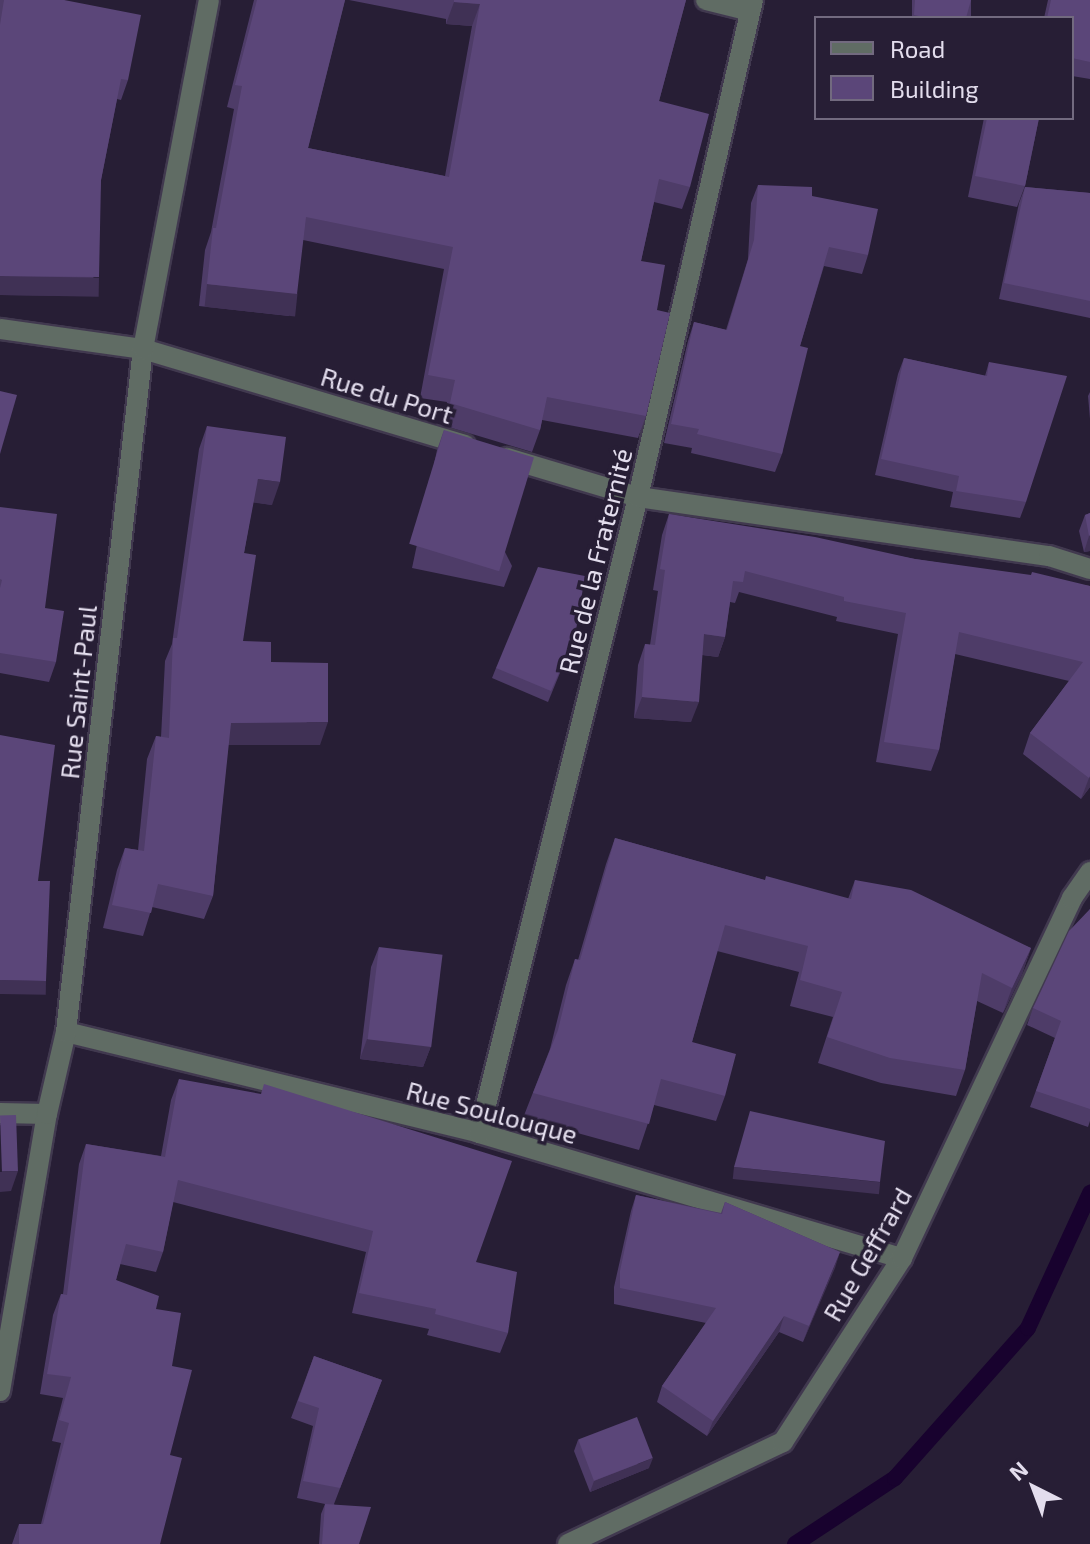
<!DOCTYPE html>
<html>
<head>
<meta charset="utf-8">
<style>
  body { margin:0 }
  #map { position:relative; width:1090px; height:1544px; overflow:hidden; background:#271e35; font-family:"Exo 2",sans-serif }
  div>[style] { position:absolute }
  .stream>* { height:16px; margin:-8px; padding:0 8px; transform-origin:8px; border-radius:8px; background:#18022e }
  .roads { filter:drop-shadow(2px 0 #41394f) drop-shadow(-2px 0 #41394f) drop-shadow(0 2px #41394f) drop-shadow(0 -2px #41394f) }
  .minor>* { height:20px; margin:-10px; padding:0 10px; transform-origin:10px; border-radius:10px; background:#606c64 }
  .wall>* { inset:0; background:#4e3c68; transform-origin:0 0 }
  .shaded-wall>* { inset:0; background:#403155; transform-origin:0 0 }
  .building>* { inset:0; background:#5b4679; transform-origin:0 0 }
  span { translate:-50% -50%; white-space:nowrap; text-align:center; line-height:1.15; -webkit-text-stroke:7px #271e35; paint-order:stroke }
  .street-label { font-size:26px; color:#e3dded }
  .legend { position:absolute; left:814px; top:16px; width:260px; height:104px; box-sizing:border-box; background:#271e35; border:2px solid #726a7f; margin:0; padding:10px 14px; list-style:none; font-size:24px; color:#e3dded }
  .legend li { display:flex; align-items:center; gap:16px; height:40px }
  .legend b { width:40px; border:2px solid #726a7f }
  .north { position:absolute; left:994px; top:1448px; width:80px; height:80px; -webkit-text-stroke:6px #271e35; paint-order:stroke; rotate:318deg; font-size:22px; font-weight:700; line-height:32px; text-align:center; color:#e3dded }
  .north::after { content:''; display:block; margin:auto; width:28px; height:36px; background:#e3dded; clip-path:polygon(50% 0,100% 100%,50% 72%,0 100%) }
</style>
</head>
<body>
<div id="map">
  <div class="stream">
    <div style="left:795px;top:1544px;width:120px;rotate:-33.4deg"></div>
    <div style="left:895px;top:1478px;width:200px;rotate:-48.4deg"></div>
    <div style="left:1028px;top:1328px;width:149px;rotate:-65.3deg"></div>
  </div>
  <div class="roads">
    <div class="minor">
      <div style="left:706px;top:0;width:45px;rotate:14deg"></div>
      <div style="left:0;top:329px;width:144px;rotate:8deg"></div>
      <div style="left:143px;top:349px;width:336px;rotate:16.6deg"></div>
      <div style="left:507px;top:458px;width:137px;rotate:16.6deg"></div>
      <div style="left:638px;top:497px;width:415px;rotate:8.2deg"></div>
      <div style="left:1049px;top:556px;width:43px;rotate:17.6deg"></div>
      <div style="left:66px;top:1032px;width:425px;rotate:13.7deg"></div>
      <div style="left:479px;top:1133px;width:441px;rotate:16.5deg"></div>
      <div style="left:0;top:1113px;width:47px;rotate:1.2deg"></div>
      <div style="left:479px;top:1133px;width:656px;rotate:-75.96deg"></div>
      <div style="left:638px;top:497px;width:510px;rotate:-76.97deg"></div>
      <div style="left:0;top:1391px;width:281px;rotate:-80.4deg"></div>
      <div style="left:47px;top:1114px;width:84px;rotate:-77deg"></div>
      <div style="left:66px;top:1032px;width:687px;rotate:-83.57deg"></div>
      <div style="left:143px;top:349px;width:355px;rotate:-79.3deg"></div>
      <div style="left:568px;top:1544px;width:238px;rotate:-25.4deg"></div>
      <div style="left:783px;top:1442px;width:219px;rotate:-57.1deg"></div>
      <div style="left:902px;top:1258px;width:398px;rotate:-64.7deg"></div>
      <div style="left:1072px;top:898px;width:32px;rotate:-55deg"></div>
    </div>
  </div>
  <div class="wall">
    <div style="clip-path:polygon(0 0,64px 0,128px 80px,121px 100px,117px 99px,101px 180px,92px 296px,0 295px)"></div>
    <div style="clip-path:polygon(254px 0,345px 0,308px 148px,445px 176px,472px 26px,446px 24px,446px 19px,349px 0,686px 0,659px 101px,690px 187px,682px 209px,654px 202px,641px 261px,657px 310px,646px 416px,638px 438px,542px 420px,540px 430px,532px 452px,442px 425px,447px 402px,420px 398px,444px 269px,303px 240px,289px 316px,199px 306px,205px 250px,211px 232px,234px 109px,227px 107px)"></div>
    <div style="left:912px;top:0;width:59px;height:18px"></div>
    <div style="clip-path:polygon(1048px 0,1090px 0,1090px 79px,1072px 76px,1072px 18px,1044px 18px)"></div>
    <div style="clip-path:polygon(984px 118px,1039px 118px,1025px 186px,1017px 207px,968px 197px)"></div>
    <div style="clip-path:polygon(758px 185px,812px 196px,868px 255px,862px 274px,824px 266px,800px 346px,782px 454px,775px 472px,691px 453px,692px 448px,664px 443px,688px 341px,694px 322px,726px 330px,748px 259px,751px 203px)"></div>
    <div style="clip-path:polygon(1025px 187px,1090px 193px,1090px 318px,999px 299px,1019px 203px)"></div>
    <div style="clip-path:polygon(904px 358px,985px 376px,989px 362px,1026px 502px,1020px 518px,950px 507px,953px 492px,875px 475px,898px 374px)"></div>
    <div style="clip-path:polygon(1090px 392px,1090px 419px,1088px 396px)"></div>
    <div style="clip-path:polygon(207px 426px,272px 505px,253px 502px,244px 553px,243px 641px,271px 662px,320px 745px,228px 745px,213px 896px,204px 919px,152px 907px,143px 936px,103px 928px,117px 870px,125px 848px,138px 850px,147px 759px,156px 736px,161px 737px,165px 661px,172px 644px,199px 449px)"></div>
    <div style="clip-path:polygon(444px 430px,512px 566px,504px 587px,412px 568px,437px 450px)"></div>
    <div style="clip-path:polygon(0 507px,45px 608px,56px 662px,49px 682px,0 673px)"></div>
    <div style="clip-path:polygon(1090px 513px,1090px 551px,1084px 552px,1079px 531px,1085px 515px)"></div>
    <div style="clip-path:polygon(669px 514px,915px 559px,1090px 586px,1090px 787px,1081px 799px,1023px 754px,1030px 733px,1069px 681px,955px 654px,939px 750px,931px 771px,876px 762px,898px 634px,836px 621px,837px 617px,739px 592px,735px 603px,730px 602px,725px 637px,718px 657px,702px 655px,691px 722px,634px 718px,638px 665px,645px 644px,650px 645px,658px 591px,653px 590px,662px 535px)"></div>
    <div style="clip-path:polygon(571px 646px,548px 702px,492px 678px,496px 668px)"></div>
    <div style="clip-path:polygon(615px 838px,764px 880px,848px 899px,855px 880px,1031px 948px,1022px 974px,1003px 1013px,977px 1001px,965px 1070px,956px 1096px,881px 1083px,818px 1063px,833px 1017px,790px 1006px,799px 972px,717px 951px,692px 1042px,725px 1096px,716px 1121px,654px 1105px,639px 1150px,523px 1118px,550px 1049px,566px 985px,575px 959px,578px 960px,606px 864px)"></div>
    <div style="clip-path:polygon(1090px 909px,1090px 1121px,1088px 1127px,1030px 1107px,1055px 1038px,1027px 1025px,1033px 1008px)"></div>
    <div style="clip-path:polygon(379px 947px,431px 1046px,423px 1067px,360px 1059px,371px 967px)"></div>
    <div style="clip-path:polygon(179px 1079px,476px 1262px,508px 1333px,500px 1353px,427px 1335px,429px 1329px,352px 1313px,366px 1252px,173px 1202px,163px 1252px,156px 1272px,120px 1264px,116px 1280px,156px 1309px,172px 1366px,170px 1455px,160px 1544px,12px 1544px,19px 1524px,41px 1524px,61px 1443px,52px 1441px,63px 1398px,40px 1394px,53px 1315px,61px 1294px,63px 1294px,79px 1164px,86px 1144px,161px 1156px,171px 1100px)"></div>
    <div style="clip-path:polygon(636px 1195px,721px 1213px,725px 1202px,840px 1252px,803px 1342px,779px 1332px,707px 1436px,657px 1402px,662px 1386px,706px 1323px,614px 1304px,614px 1287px,631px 1211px)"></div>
    <div style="clip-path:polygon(314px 1356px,382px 1380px,334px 1504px,359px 1544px,319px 1544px,321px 1514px,325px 1504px,297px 1498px,313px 1426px,291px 1418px)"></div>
    <div style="clip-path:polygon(578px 1440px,649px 1468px,590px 1492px,574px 1451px)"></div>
  </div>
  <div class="shaded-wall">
    <div style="clip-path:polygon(454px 2px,480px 4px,472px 26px,446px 24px)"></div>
    <div style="left:0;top:276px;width:99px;height:19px;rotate:1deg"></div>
    <div style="left:207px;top:284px;width:91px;height:23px;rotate:6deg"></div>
    <div style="clip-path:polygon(258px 479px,280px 482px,272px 505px,249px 502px)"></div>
    <div style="clip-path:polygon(1090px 535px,1090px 551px,1084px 552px,1089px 536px)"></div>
    <div style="clip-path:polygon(704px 634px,725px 637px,718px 657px,696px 654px)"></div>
    <div style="clip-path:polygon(642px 697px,699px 702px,691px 722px,634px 718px)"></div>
    <div style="clip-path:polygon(328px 722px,320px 745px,222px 745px,231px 723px)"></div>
    <div style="clip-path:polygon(1090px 776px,1090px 787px,1081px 799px,1089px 778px)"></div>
    <div style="clip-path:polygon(1031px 948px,1022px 974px,1003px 1013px,1012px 988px)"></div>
    <div style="left:0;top:980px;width:46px;height:14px;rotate:1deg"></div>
    <div style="clip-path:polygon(367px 1039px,431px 1046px,423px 1067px,360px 1059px)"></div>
    <div style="left:734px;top:1167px;width:147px;height:12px;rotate:6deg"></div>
    <div style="clip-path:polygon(18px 1171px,11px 1191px,0 1192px,0 1172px)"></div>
    <div style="clip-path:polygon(840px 1252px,835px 1268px,803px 1342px,809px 1326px)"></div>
    <div style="clip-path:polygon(784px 1316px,779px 1332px,707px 1436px,713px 1421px)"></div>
    <div style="clip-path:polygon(653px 1458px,649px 1468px,590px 1492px,594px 1481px)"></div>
  </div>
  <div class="building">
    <div style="clip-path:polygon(4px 0,64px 0,141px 15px,128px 80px,121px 79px,101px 180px,99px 277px,0 276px,0 25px)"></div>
    <div style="clip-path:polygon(257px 0,345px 0,308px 148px,449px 177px,480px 4px,454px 2px,454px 0,686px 0,659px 101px,709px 114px,690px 187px,659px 179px,641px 261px,665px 265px,657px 310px,670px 313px,646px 416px,547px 397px,540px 430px,450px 403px,455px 380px,428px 375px,453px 247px,306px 217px,297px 294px,207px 284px,213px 228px,216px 228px,242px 86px,235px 85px)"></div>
    <div style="clip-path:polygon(915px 0,971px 0,966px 18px,928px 18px,914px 15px)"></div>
    <div style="clip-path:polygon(1051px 0,1090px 0,1090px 62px,1072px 58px,1072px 18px,1047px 18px)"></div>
    <div style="clip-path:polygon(987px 118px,1039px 118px,1025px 186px,975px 176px)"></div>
    <div style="clip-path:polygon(758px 185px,812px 187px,812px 196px,878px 209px,868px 255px,829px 247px,800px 346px,808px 348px,782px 454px,697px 434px,699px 429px,671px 424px,694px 322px,727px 330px,754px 240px)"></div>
    <div style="clip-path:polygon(1025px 187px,1090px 193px,1090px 301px,1004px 283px)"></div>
    <div style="clip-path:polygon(904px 358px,987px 376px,989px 362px,1067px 376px,1026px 502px,956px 491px,959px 476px,881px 459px)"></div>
    <div style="clip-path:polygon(0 391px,17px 395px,0 454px)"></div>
    <div style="clip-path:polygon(207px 426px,286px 437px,280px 482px,258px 479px,244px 553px,256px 555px,243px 641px,271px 642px,271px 662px,328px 663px,328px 722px,231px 723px,213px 896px,158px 884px,151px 913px,112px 905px,125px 848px,144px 851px,156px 736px,169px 738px,173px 638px,177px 638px)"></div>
    <div style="left:444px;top:430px;width:94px;height:119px;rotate:17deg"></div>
    <div style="clip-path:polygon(0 507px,57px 514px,45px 608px,64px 611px,56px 662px,0 653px,0 588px,2px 580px,0 579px)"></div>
    <div style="clip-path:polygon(1090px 513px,1090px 535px,1089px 536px,1085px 515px)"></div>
    <div style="clip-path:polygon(669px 514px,815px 537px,915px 559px,1031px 575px,1032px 572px,1090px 586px,1090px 776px,1089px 778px,1030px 733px,1083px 662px,959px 632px,939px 750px,884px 742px,906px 613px,844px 601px,844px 597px,745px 571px,743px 582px,733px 581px,725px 637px,704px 634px,699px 702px,642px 697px,645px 644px,655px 645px,665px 570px,660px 569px)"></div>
    <div style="clip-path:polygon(538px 567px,585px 576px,575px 636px,551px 691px,496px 668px)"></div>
    <div style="clip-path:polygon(0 735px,55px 745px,38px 881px,50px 881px,46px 981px,0 980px)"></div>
    <div style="clip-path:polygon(615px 838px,765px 880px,766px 876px,851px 899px,855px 880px,911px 890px,1031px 948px,1012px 988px,982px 973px,965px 1070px,890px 1058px,827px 1037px,842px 992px,800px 980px,808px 946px,725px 925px,692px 1042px,736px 1054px,725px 1096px,661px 1079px,649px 1124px,533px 1093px,558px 1030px,575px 959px,580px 960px)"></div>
    <div style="clip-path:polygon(1090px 909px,1090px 1109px,1036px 1091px,1061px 1021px,1033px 1008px,1069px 931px)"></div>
    <div style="left:379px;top:947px;width:64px;height:93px;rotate:7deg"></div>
    <div style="clip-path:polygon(179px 1079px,261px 1094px,264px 1084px,512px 1161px,476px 1262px,517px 1272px,508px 1333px,435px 1314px,436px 1309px,359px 1293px,373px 1231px,178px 1180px,163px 1252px,126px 1244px,116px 1280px,159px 1296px,156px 1309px,181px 1313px,172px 1366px,192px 1370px,170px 1455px,182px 1458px,160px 1544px,19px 1544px,19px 1524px,43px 1524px,69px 1423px,59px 1420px,71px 1377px,47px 1374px,61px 1294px,67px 1295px,86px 1144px,165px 1157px)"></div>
    <div style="clip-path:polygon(750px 1111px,885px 1141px,880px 1182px,734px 1167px)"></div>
    <div style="left:16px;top:1115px;width:56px;height:16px;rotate:88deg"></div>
    <div style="clip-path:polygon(636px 1195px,722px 1214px,725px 1202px,840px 1252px,809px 1326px,784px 1316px,713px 1421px,662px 1386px,716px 1308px,620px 1288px,620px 1271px)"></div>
    <div style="clip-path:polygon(314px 1356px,382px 1380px,340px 1488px,303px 1481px,319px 1408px,298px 1401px)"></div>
    <div style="left:637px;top:1417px;width:44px;height:63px;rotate:69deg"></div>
    <div style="clip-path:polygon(325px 1504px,371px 1507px,359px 1544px,322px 1544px)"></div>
  </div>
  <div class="street-label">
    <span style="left:387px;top:395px;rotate:17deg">Rue du Port</span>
    <span style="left:595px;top:561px;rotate:-76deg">Rue de la Fraternité</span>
    <span style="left:78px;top:692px;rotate:-84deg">Rue Saint-Paul</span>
    <span style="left:492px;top:1112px;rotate:15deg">Rue Soulouque</span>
    <span style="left:867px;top:1254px;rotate:-60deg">Rue Geffrard</span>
  </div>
  <ul class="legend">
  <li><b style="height:10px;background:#606c64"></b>Road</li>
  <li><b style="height:22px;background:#5b4679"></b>Building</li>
  </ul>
  <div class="north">N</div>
</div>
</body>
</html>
